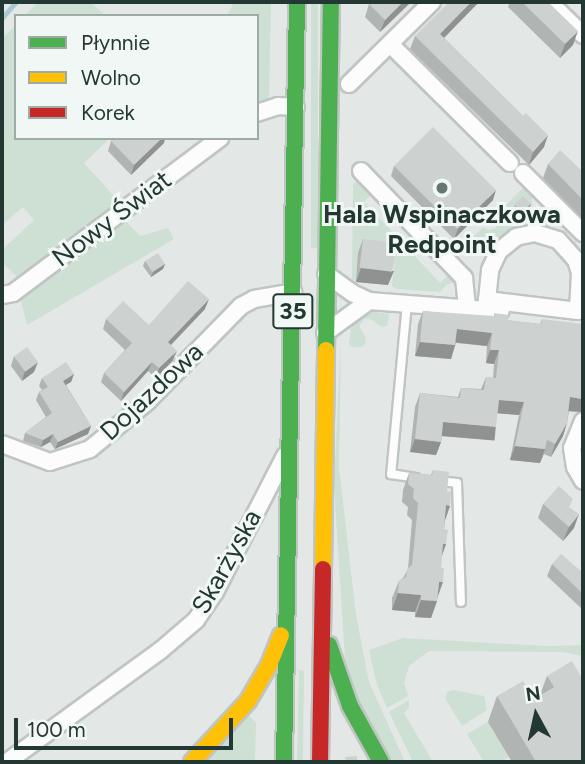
<!DOCTYPE html>
<html>
<head>
<meta charset="utf-8">
<style>
  body { margin:0 }
  #map { position:relative; width:585px; height:764px; overflow:hidden; background:#e3e8e6; font-family:Figtree,sans-serif }
  div>[style] { position:absolute }
  .green>* { inset:0; background:#cedfd3; transform-origin:0 0 }
  .stream>* { height:4.5px; margin:-2.25px; padding:0 2.25px; transform-origin:2.25px; border-radius:2.25px; background:#a8ccd2 }
  .roads { filter:drop-shadow(2px 0 #c0c5c3) drop-shadow(-2px 0 #c0c5c3) drop-shadow(0 2px #c0c5c3) drop-shadow(0 -2px #c0c5c3) }
  .lane>* { height:8px; margin:-4px; padding:0 4px; transform-origin:4px; border-radius:4px; background:#fbfcfb }
  .street>* { height:16px; margin:-8px; padding:0 8px; transform-origin:8px; border-radius:8px; background:#fbfcfb }
  .fast>* { height:16px; margin:-8px; padding:0 8px; transform-origin:8px; border-radius:8px; background:#4caf50 }
  .slow>* { height:16px; margin:-8px; padding:0 8px; transform-origin:8px; border-radius:8px; background:#ffc107 }
  .jam>* { height:16px; margin:-8px; padding:0 8px; transform-origin:8px; border-radius:8px; background:#c62828 }
  .wall>* { inset:0; background:#b0b4b3 }
  .shaded-wall>* { inset:0; background:#909292; transform-origin:0 0 }
  .building>* { inset:0; background:#cdd1d0; transform-origin:0 0 }
  .dots>* { width:19px; height:19px; translate:-50% -50%; box-sizing:border-box; border:4px solid #f1f7f4; border-radius:50% }
  span { translate:-50% -50%; white-space:nowrap; text-align:center; line-height:1.15; -webkit-text-stroke:6px #f1f7f4; paint-order:stroke }
  .shield-label span { padding:2px 5px; background:#f1f7f4; border:2px solid; border-radius:5px; -webkit-text-stroke-width:0 }
  .shield-label { font-size:24px; color:#233832; font-weight:700 }
  .poi-label { font-size:26px; color:#233832; font-weight:700 }
  .street-label { font-size:26px; color:#233832 }
  .frame { position:absolute; inset:0; border:4px solid #233832; pointer-events:none }
  .legend { position:absolute; left:14px; top:14px; width:245px; height:126px; box-sizing:border-box; background:#f1f7f4; border:2px solid #9faba6; margin:0; padding:9px 12px; list-style:none; font-size:21px; color:#233832 }
  .legend li { display:flex; align-items:center; gap:14px; height:35px }
  .legend b { width:35px; border:2px solid #9faba6 }
  .north { position:absolute; left:501px; top:680px; width:70px; height:70px; -webkit-text-stroke:5px #f1f7f4; paint-order:stroke; rotate:352deg; font-size:19px; font-weight:700; line-height:28px; text-align:center; color:#233832 }
  .north::after { content:''; display:block; margin:auto; width:24px; height:32px; background:#233832; clip-path:polygon(50% 0,100% 100%,50% 72%,0 100%) }
  .scale { position:absolute; left:14px; top:718px; width:219px; height:32px; box-sizing:border-box; border:4px solid #233832; border-top:0; padding-left:9px; font-size:21px; line-height:24px; white-space:nowrap; color:#233832; -webkit-text-stroke:5px #f1f7f4; paint-order:stroke }
</style>
</head>
<body>
<div id="map">
  <div class="green">
    <div style="clip-path:polygon(38px 2px,90px 2px,106px 16px,24px 16px)"></div>
    <div style="clip-path:polygon(234px 2px,271px 2px,269px 102px,257px 106px,257px 16px,227px 16px)"></div>
    <div style="left:311px;top:2px;width:7px;height:246px"></div>
    <div style="clip-path:polygon(16px 25px,16px 138px,110px 138px,84px 163px,122px 205px,17px 277px,2px 262px,2px 250px,34px 220px,23px 207px,2px 225px,2px 39px)"></div>
    <div style="clip-path:polygon(360px 179px,373px 193px,364px 202px,440px 283px,450px 274px,457px 281px,446px 285px,440px 292px,396px 289px,392px 286px,394px 264px,359px 253px,356px 282px,352px 279px,353px 184px)"></div>
    <div style="clip-path:polygon(525px 186px,532px 194px,532px 204px,529px 208px,513px 210px,532px 228px,538px 222px,536px 212px,546px 208px,551px 212px,544px 220px,559px 236px,569px 230px,562px 238px,569px 245px,578px 240px,572px 248px,535px 233px,496px 255px,470px 240px,483px 227px,488px 230px,495px 228px,498px 223px,496px 215px)"></div>
    <div style="clip-path:polygon(126px 221px,140px 236px,168px 228px,174px 239px,27px 325px,19px 293px)"></div>
    <div style="clip-path:polygon(374px 312px,389px 314px,387px 326px,382px 327px,370px 319px,364px 319px,359px 326px,366px 338px,365px 344px,361px 347px,352px 347px,349px 344px,351px 328px,361px 318px)"></div>
    <div style="clip-path:polygon(341px 334px,339px 467px,356px 615px,369px 682px,405px 762px,393px 762px,361px 706px,345px 659px,334px 486px)"></div>
    <div style="clip-path:polygon(403px 638px,546px 646px,583px 645px,583px 656px,562px 652px,429px 651px,409px 666px,404px 683px,408px 696px,387px 708px,377px 685px,369px 650px)"></div>
    <div style="clip-path:polygon(299px 670px,304px 671px,303px 762px,297px 762px)"></div>
    <div style="clip-path:polygon(453px 690px,484px 696px,487px 710px,462px 726px,445px 698px,447px 692px)"></div>
    <div style="clip-path:polygon(409px 700px,409px 708px,404px 713px,433px 762px,413px 762px,389px 712px)"></div>
    <div style="clip-path:polygon(245px 711px,256px 723px,255px 762px,201px 762px)"></div>
    <div style="clip-path:polygon(488px 722px,509px 757px,500px 762px,484px 762px,467px 734px)"></div>
  </div>
  <div class="stream">
    <div style="left:2px;top:18px;width:21px;rotate:-49deg"></div>
  </div>
  <div class="roads">
    <div class="lane">
      <div style="left:407px;top:303px;width:172px;rotate:95.3deg"></div>
      <div style="left:391px;top:474px;width:25px;rotate:9deg"></div>
      <div style="left:439px;top:481px;width:18px;rotate:6deg"></div>
      <div style="left:457px;top:483px;width:119px;rotate:88.1deg"></div>
    </div>
    <div class="street">
      <div style="left:549px;top:2px;width:47px;rotate:44.1deg"></div>
      <div style="left:390px;top:44px;width:169px;rotate:44.8deg"></div>
      <div style="left:349px;top:84px;width:117px;rotate:-44.7deg"></div>
      <div style="left:257px;top:113px;width:22px;rotate:-18deg"></div>
      <div style="left:278px;top:106px;width:18px;rotate:3deg"></div>
      <div style="left:361px;top:171px;width:149px;rotate:46.1deg"></div>
      <div style="left:464px;top:278px;width:30px;rotate:84deg"></div>
      <div style="left:523px;top:173px;width:85px;rotate:45deg"></div>
      <div style="left:535px;top:233px;width:24px;rotate:17deg"></div>
      <div style="left:558px;top:240px;width:27px;rotate:48deg"></div>
      <div style="left:576px;top:260px;width:14px;rotate:73deg"></div>
      <div style="left:580px;top:273px;width:38px;rotate:93deg"></div>
      <div style="left:578px;top:311px;width:92px;rotate:-173.1deg"></div>
      <div style="left:487px;top:300px;width:30px;rotate:-84deg"></div>
      <div style="left:490px;top:270px;width:21px;rotate:-65deg"></div>
      <div style="left:499px;top:251px;width:22px;rotate:-39deg"></div>
      <div style="left:516px;top:237px;width:19px;rotate:-12deg"></div>
      <div style="left:326px;top:274px;width:32px;rotate:36deg"></div>
      <div style="left:352px;top:293px;width:19px;rotate:25deg"></div>
      <div style="left:369px;top:301px;width:132px;rotate:4.3deg"></div>
      <div style="left:2px;top:295px;width:11px;rotate:-10deg"></div>
      <div style="left:13px;top:293px;width:259px;rotate:-36.8deg"></div>
      <div style="left:325px;top:333px;width:54px;rotate:-36deg"></div>
      <div style="left:583px;top:421px;width:29px;rotate:112deg"></div>
      <div style="left:572px;top:448px;width:19px;rotate:81deg"></div>
      <div style="left:575px;top:467px;width:16px;rotate:60deg"></div>
      <div style="left:2px;top:444px;width:51px;rotate:20.6deg"></div>
      <div style="left:50px;top:462px;width:42px;rotate:-18deg"></div>
      <div style="left:90px;top:449px;width:74px;rotate:-39.5deg"></div>
      <div style="left:147px;top:402px;width:134px;rotate:-45.6deg"></div>
      <div style="left:241px;top:306px;width:15px;rotate:-28deg"></div>
      <div style="left:254px;top:299px;width:40px;rotate:-10deg"></div>
      <div style="left:7px;top:762px;width:190px;rotate:-36deg"></div>
      <div style="left:161px;top:650px;width:46px;rotate:-40.6deg"></div>
      <div style="left:196px;top:620px;width:34px;rotate:-56deg"></div>
      <div style="left:215px;top:592px;width:153px;rotate:-62.8deg"></div>
    </div>
    <div class="fast">
      <div style="left:326px;top:350px;width:348px;rotate:-89.2deg"></div>
      <div style="left:329px;top:645px;width:65px;rotate:71deg"></div>
      <div style="left:350px;top:706px;width:64px;rotate:61deg"></div>
      <div style="left:284px;top:762px;width:760px;rotate:-89.02deg"></div>
    </div>
    <div class="slow">
      <div style="left:323px;top:569px;width:219px;rotate:-89.2deg"></div>
      <div style="left:192px;top:762px;width:83px;rotate:-47.4deg"></div>
      <div style="left:248px;top:701px;width:42px;rotate:-59.7deg"></div>
      <div style="left:269px;top:665px;width:32px;rotate:-68deg"></div>
    </div>
    <div class="jam">
      <div style="left:320px;top:762px;width:193px;rotate:-89.1deg"></div>
    </div>
  </div>
  <div class="wall">
    <div style="clip-path:polygon(411px 2px,380px 32px,365px 17px,369px 4px)"></div>
    <div style="clip-path:polygon(479px 2px,444px 38px,523px 116px,544px 147px,529px 165px,410px 49px,415px 36px)"></div>
    <div style="clip-path:polygon(510px 2px,548px 2px,573px 45px,560px 58px,508px 7px)"></div>
    <div style="clip-path:polygon(114px 138px,165px 138px,164px 143px,131px 175px,108px 151px,111px 141px)"></div>
    <div style="clip-path:polygon(548px 164px,583px 172px,583px 219px,543px 178px)"></div>
    <div style="clip-path:polygon(394px 166px,493px 200px,454px 239px,391px 176px)"></div>
    <div style="clip-path:polygon(531px 204px,529px 209px,521px 218px,513px 210px,515px 205px)"></div>
    <div style="clip-path:polygon(363px 239px,388px 285px,356px 282px,358px 253px)"></div>
    <div style="clip-path:polygon(145px 261px,165px 264px,163px 269px,151px 277px,143px 266px)"></div>
    <div style="clip-path:polygon(205px 309px,171px 345px,173px 360px,156px 378px,148px 371px,121px 401px,101px 382px,104px 373px,125px 350px,103px 329px,106px 319px,149px 325px)"></div>
    <div style="clip-path:polygon(423px 311px,540px 324px,542px 319px,583px 412px,569px 411px,567px 423px,563px 436px,551px 457px,544px 454px,540px 463px,510px 460px,519px 415px,497px 413px,491px 440px,442px 436px,441px 442px,436px 455px,410px 452px,415px 407px,420px 393px,458px 397px,461px 388px,481px 389px,486px 377px,493px 378px,494px 364px,486px 363px,487px 346px,456px 343px,451px 359px,415px 356px,418px 324px)"></div>
    <div style="clip-path:polygon(14px 356px,34px 372px,22px 381px,11px 366px)"></div>
    <div style="clip-path:polygon(74px 374px,71px 382px,66px 385px,91px 426px,88px 434px,55px 449px,50px 442px,41px 447px,23px 441px,25px 433px,46px 417px,36px 400px,39px 392px,42px 390px,39px 386px,42px 378px)"></div>
    <div style="clip-path:polygon(433px 470px,447px 491px,450px 506px,445px 520px,444px 529px,446px 544px,441px 558px,437px 601px,431px 618px,415px 617px,415px 612px,392px 610px,392px 598px,399px 581px,403px 578px,408px 569px,412px 520px,407px 515px,408px 507px,402px 502px,403px 490px,409px 473px,431px 475px)"></div>
    <div style="clip-path:polygon(543px 504px,570px 508px,574px 528px,563px 541px,538px 518px)"></div>
    <div style="clip-path:polygon(552px 564px,582px 572px,583px 570px,583px 610px,547px 576px)"></div>
    <div style="clip-path:polygon(547px 676px,583px 680px,583px 762px,512px 762px,488px 722px,497px 696px,534px 699px,540px 695px)"></div>
  </div>
  <div class="shaded-wall">
    <div style="clip-path:polygon(403px 2px,411px 2px,380px 32px,385px 20px)"></div>
    <div style="clip-path:polygon(471px 2px,479px 2px,435px 47px,440px 34px)"></div>
    <div style="clip-path:polygon(578px 31px,573px 45px,560px 58px,565px 44px)"></div>
    <div style="clip-path:polygon(548px 135px,544px 147px,529px 165px,533px 152px)"></div>
    <div style="clip-path:polygon(162px 138px,165px 138px,164px 143px,131px 175px,134px 165px)"></div>
    <div style="clip-path:polygon(496px 190px,493px 200px,454px 239px,458px 229px)"></div>
    <div style="clip-path:polygon(531px 204px,529px 209px,521px 218px,523px 213px)"></div>
    <div style="clip-path:polygon(165px 264px,163px 269px,151px 277px,153px 272px)"></div>
    <div style="clip-path:polygon(361px 268px,394px 271px,388px 285px,356px 282px)"></div>
    <div style="clip-path:polygon(209px 299px,205px 309px,164px 352px,168px 342px)"></div>
    <div style="clip-path:polygon(457px 329px,492px 333px,487px 346px,452px 342px)"></div>
    <div style="clip-path:polygon(420px 342px,455px 345px,451px 359px,415px 356px)"></div>
    <div style="clip-path:polygon(490px 350px,499px 350px,494px 364px,486px 363px)"></div>
    <div style="clip-path:polygon(177px 351px,173px 360px,156px 378px,159px 368px)"></div>
    <div style="clip-path:polygon(38px 362px,34px 372px,22px 381px,25px 371px)"></div>
    <div style="clip-path:polygon(152px 362px,148px 371px,121px 401px,124px 392px)"></div>
    <div style="clip-path:polygon(74px 374px,71px 382px,60px 388px,63px 381px)"></div>
    <div style="clip-path:polygon(570px 397px,583px 399px,583px 412px,565px 411px)"></div>
    <div style="clip-path:polygon(499px 400px,524px 402px,519px 415px,494px 413px)"></div>
    <div style="left:443px;top:422px;width:53px;height:14px;rotate:5deg"></div>
    <div style="clip-path:polygon(567px 423px,563px 436px,551px 457px,555px 444px)"></div>
    <div style="clip-path:polygon(91px 426px,88px 434px,55px 449px,58px 442px)"></div>
    <div style="clip-path:polygon(53px 434px,50px 442px,41px 447px,43px 440px)"></div>
    <div style="clip-path:polygon(415px 439px,441px 442px,436px 455px,410px 452px)"></div>
    <div style="clip-path:polygon(515px 446px,545px 449px,540px 463px,510px 460px)"></div>
    <div style="clip-path:polygon(446px 505px,450px 506px,444px 523px)"></div>
    <div style="clip-path:polygon(579px 514px,574px 528px,563px 541px,569px 527px)"></div>
    <div style="clip-path:polygon(443px 544px,446px 544px,440px 561px)"></div>
    <div style="clip-path:polygon(439px 582px,443px 582px,437px 599px)"></div>
    <div style="clip-path:polygon(398px 593px,421px 595px,415px 612px,392px 610px)"></div>
    <div style="clip-path:polygon(421px 600px,437px 601px,431px 618px,415px 617px)"></div>
  </div>
  <div class="building">
    <div style="clip-path:polygon(372px 2px,403px 2px,385px 20px,369px 4px)"></div>
    <div style="clip-path:polygon(449px 2px,471px 2px,440px 34px,523px 116px,526px 113px,548px 135px,533px 152px,415px 36px)"></div>
    <div style="clip-path:polygon(522px 2px,548px 2px,578px 31px,565px 44px)"></div>
    <div style="left:433px;top:127px;width:89px;height:55px;rotate:45deg"></div>
    <div style="clip-path:polygon(114px 138px,162px 138px,134px 165px,111px 141px)"></div>
    <div style="clip-path:polygon(560px 150px,583px 172px,583px 200px,548px 164px)"></div>
    <div style="left:523px;top:196px;width:11px;height:12px;rotate:45deg"></div>
    <div style="left:363px;top:239px;width:33px;height:29px;rotate:7deg"></div>
    <div style="left:158px;top:253px;width:13px;height:15px;rotate:58deg"></div>
    <div style="clip-path:polygon(188px 281px,209px 299px,168px 342px,177px 351px,159px 368px,152px 362px,124px 392px,104px 373px,132px 343px,106px 319px,123px 301px,149px 325px)"></div>
    <div style="clip-path:polygon(423px 311px,494px 316px,494px 313px,509px 315px,508px 320px,541px 324px,542px 319px,583px 324px,583px 399px,570px 397px,567px 423px,555px 444px,547px 440px,545px 449px,515px 446px,524px 402px,499px 400px,496px 427px,443px 422px,441px 442px,415px 439px,420px 393px,460px 398px,461px 388px,484px 390px,486px 377px,496px 378px,499px 350px,490px 350px,492px 333px,457px 329px,455px 345px,420px 342px)"></div>
    <div style="left:27px;top:347px;width:19px;height:16px;rotate:54deg"></div>
    <div style="clip-path:polygon(66px 362px,74px 374px,63px 381px,91px 426px,58px 442px,53px 434px,43px 440px,25px 433px,52px 413px,39px 392px,48px 387px,42px 378px)"></div>
    <div style="clip-path:polygon(433px 470px,449px 472px,447px 491px,451px 492px,450px 506px,446px 505px,444px 529px,448px 530px,446px 544px,443px 544px,441px 568px,444px 568px,443px 582px,439px 582px,437px 601px,421px 600px,421px 595px,398px 593px,399px 581px,406px 577px,407px 569px,412px 565px,417px 515px,418px 503px,413px 498px,414px 489px,408px 484px,409px 473px,432px 475px)"></div>
    <div style="clip-path:polygon(559px 486px,573px 499px,569px 507px,579px 514px,569px 527px,543px 504px)"></div>
    <div style="clip-path:polygon(561px 554px,582px 572px,583px 570px,583px 594px,552px 564px)"></div>
    <div style="clip-path:polygon(572px 661px,583px 680px,583px 762px,536px 762px,497px 696px,523px 681px,534px 699px,554px 687px,547px 676px)"></div>
    <div style="clip-path:polygon(357px 756px,357px 762px,346px 762px,345px 757px)"></div>
  </div>
  <div class="dots">
    <div style="left:442px;top:188px;background:#667671"></div>
  </div>
  <div class="shield-label">
    <span style="left:293px;top:311px">35</span>
  </div>
  <div class="poi-label">
    <span style="left:442px;top:230px">Hala Wspinaczkowa<br>Redpoint</span>
  </div>
  <div class="street-label">
    <span style="left:112px;top:219px;rotate:-37deg">Nowy Świat</span>
    <span style="left:152px;top:392px;rotate:-43deg">Dojazdowa</span>
    <span style="left:227px;top:562px;rotate:-61deg">Skarżyska</span>
  </div>
  <div class="frame"></div>
  <ul class="legend">
  <li><b style="height:9px;background:#4caf50"></b>Płynnie</li>
  <li><b style="height:9px;background:#ffc107"></b>Wolno</li>
  <li><b style="height:9px;background:#c62828"></b>Korek</li>
  </ul>
  <div class="north">N</div>
  <div class="scale">100 m</div>
</div>
</body>
</html>
